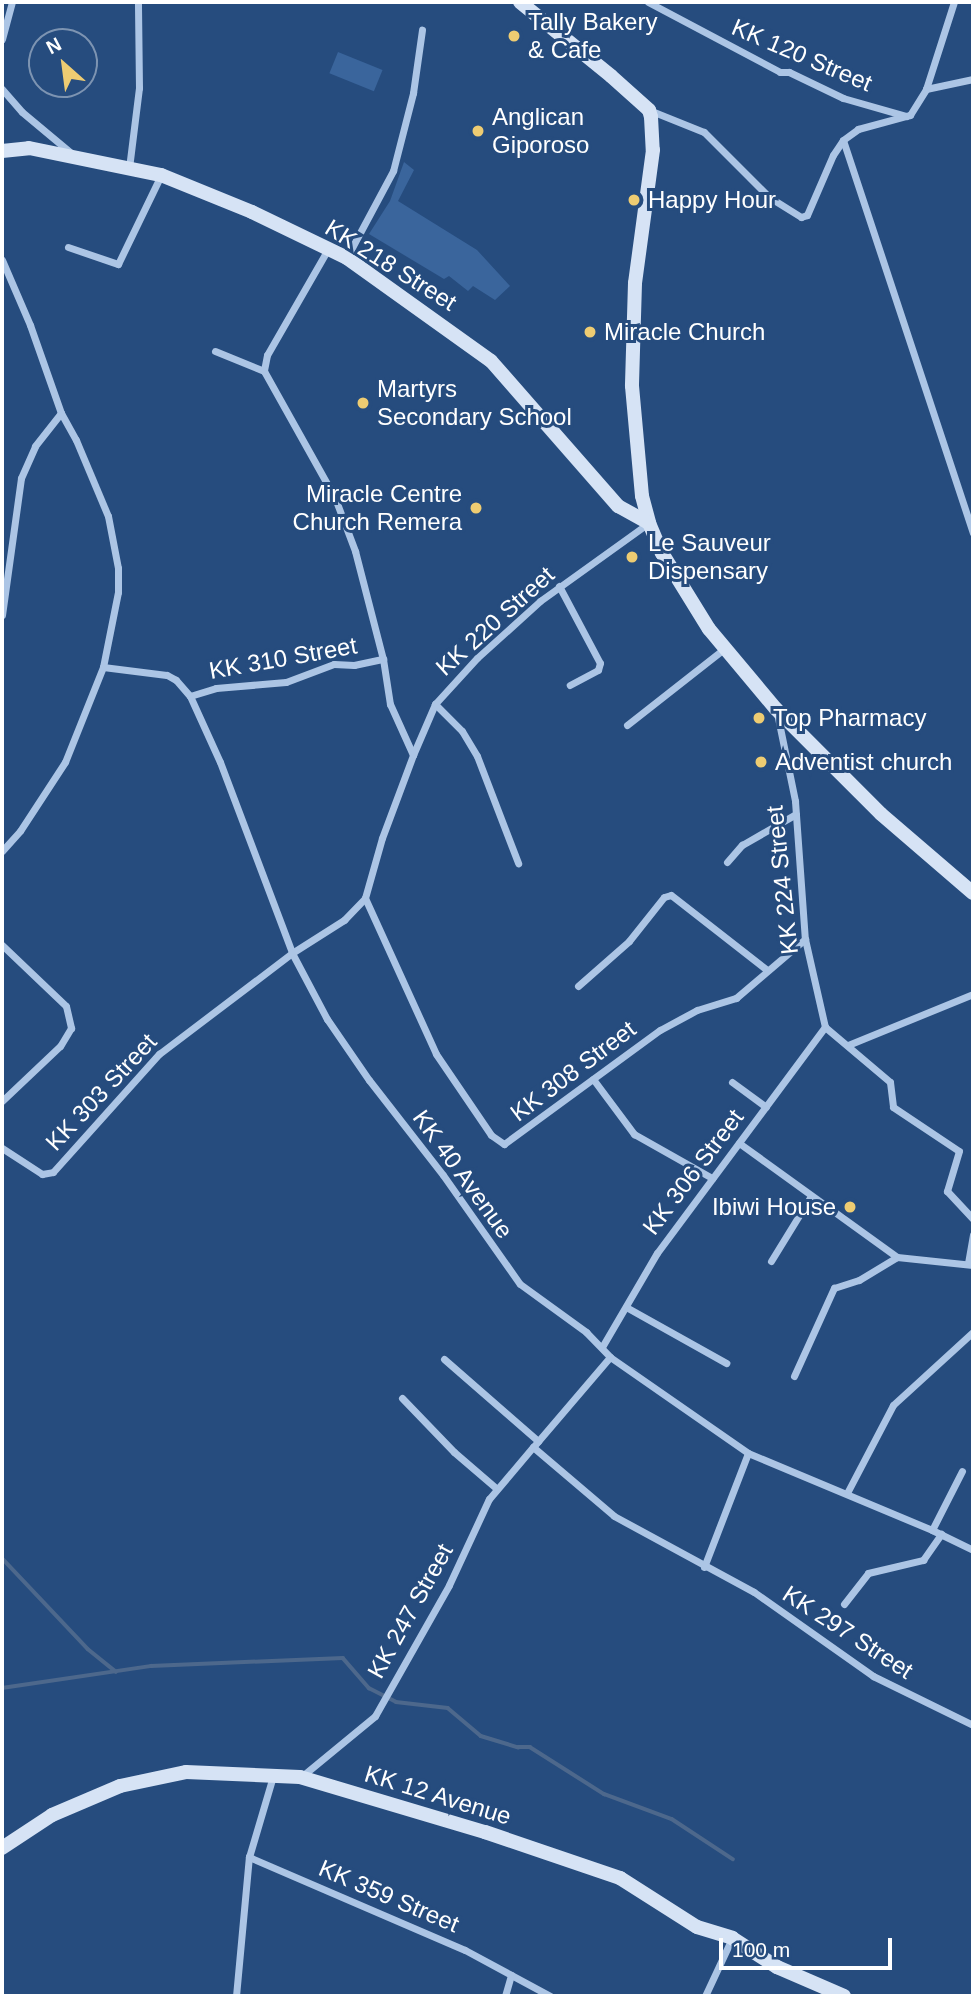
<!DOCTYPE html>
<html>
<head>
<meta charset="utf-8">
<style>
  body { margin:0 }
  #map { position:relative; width:975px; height:1998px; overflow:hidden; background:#264c7e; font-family:Arial,sans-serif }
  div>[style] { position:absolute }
  .green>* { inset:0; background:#3a659c; transform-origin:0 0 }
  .stream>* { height:3.5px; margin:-1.75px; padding:0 1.75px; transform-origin:1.75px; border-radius:1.75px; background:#4d688c }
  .street>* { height:7px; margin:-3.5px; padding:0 3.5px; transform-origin:3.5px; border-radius:3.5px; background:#acc5e5 }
  .secondary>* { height:14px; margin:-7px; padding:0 7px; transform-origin:7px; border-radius:7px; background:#d6e3f5 }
  .dots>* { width:19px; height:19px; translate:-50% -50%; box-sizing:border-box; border:4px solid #264c7e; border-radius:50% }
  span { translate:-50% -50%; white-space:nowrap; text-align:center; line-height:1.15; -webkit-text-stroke:6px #264c7e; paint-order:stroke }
  .poi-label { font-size:24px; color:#fff }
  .left { translate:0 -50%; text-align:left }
  .right { translate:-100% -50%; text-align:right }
  .street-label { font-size:24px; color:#fff }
  .frame { position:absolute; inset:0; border:4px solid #fff; pointer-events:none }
  .north { position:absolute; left:28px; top:28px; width:70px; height:70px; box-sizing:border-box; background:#264c7e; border:2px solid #7d94b2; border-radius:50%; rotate:332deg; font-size:19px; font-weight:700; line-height:28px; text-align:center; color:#fff }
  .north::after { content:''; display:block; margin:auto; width:24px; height:32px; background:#eecc72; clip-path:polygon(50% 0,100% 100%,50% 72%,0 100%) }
  .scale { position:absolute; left:719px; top:1938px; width:173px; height:32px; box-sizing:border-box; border:4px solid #fff; border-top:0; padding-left:9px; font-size:21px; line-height:24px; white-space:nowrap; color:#fff; -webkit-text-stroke:5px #264c7e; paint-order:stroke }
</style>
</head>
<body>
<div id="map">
  <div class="green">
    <div style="left:338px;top:52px;width:48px;height:23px;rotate:22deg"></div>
    <div style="clip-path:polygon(404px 162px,414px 170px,398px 201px,477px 250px,510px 286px,495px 300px,473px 286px,468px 291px,449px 276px,444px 279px,369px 234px,390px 201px)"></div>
  </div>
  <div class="stream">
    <div style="left:2px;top:1558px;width:125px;rotate:46.6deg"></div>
    <div style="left:88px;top:1649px;width:36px;rotate:39deg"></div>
    <div style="left:2px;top:1688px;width:151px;rotate:-8.4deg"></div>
    <div style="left:151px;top:1666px;width:192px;rotate:-2.4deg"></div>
    <div style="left:343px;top:1658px;width:40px;rotate:49deg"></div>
    <div style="left:369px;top:1688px;width:30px;rotate:27deg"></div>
    <div style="left:396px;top:1702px;width:52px;rotate:6.6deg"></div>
    <div style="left:448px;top:1708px;width:43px;rotate:40.3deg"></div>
    <div style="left:481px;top:1736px;width:39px;rotate:17deg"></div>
    <div style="left:518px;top:1747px;width:12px"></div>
    <div style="left:530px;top:1747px;width:88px;rotate:32.4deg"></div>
    <div style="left:604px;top:1794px;width:72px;rotate:20.2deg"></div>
    <div style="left:672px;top:1819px;width:73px;rotate:33.3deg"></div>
  </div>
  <div class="street">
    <div style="left:648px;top:2px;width:149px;rotate:27.9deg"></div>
    <div style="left:780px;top:72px;width:9px"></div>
    <div style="left:789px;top:72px;width:60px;rotate:25.7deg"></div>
    <div style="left:843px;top:98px;width:66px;rotate:15.9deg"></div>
    <div style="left:2px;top:39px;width:38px;rotate:-75deg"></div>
    <div style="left:2px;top:89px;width:30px;rotate:49deg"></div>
    <div style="left:22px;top:112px;width:64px;rotate:39.9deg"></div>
    <div style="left:926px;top:89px;width:48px;rotate:-12deg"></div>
    <div style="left:649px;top:110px;width:59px;rotate:21.8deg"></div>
    <div style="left:704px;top:132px;width:92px;rotate:45deg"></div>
    <div style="left:769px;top:197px;width:38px;rotate:32deg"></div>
    <div style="left:801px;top:217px;width:6px;rotate:-18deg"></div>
    <div style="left:807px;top:215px;width:65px;rotate:-66.6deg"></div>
    <div style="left:833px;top:155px;width:18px;rotate:-56deg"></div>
    <div style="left:843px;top:140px;width:19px;rotate:-36deg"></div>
    <div style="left:858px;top:129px;width:54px;rotate:-15.1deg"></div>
    <div style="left:910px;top:115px;width:31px;rotate:-58deg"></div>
    <div style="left:926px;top:89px;width:91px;rotate:-72.2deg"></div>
    <div style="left:843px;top:140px;width:414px;rotate:71.7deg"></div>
    <div style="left:129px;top:168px;width:81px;rotate:-82.9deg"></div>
    <div style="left:139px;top:88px;width:86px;rotate:-90.7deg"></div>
    <div style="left:68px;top:247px;width:53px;rotate:18.8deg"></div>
    <div style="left:118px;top:264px;width:99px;rotate:-64.2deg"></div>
    <div style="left:328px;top:249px;width:122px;rotate:119.9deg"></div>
    <div style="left:267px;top:355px;width:16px;rotate:101deg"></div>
    <div style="left:264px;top:371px;width:145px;rotate:60.8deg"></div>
    <div style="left:335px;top:498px;width:57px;rotate:69.3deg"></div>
    <div style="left:355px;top:551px;width:112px;rotate:75.5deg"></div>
    <div style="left:383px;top:659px;width:46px;rotate:81.2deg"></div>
    <div style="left:390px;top:704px;width:56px;rotate:65.7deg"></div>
    <div style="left:347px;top:257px;width:98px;rotate:-61.9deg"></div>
    <div style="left:393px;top:171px;width:81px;rotate:-75.6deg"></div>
    <div style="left:413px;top:93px;width:64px;rotate:-81.9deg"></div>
    <div style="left:2px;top:260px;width:71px;rotate:66.7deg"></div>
    <div style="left:30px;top:325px;width:93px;rotate:70.6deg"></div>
    <div style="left:61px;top:413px;width:31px;rotate:61deg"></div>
    <div style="left:76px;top:440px;width:82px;rotate:67.2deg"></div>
    <div style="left:108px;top:516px;width:53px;rotate:79.1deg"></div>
    <div style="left:118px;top:568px;width:24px;rotate:90deg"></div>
    <div style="left:118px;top:592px;width:76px;rotate:101.3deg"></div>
    <div style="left:103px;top:667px;width:102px;rotate:111.8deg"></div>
    <div style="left:65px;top:762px;width:82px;rotate:123.1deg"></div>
    <div style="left:20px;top:831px;width:27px;rotate:132deg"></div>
    <div style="left:215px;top:351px;width:53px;rotate:22.2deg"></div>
    <div style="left:559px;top:586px;width:87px;rotate:62deg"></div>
    <div style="left:600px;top:663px;width:7px;rotate:106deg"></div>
    <div style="left:598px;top:670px;width:32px;rotate:152deg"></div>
    <div style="left:2px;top:615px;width:138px;rotate:-82.1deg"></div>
    <div style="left:21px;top:478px;width:35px;rotate:-66deg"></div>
    <div style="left:35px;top:446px;width:42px;rotate:-51.8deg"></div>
    <div style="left:103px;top:667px;width:64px;rotate:7.1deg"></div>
    <div style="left:167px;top:675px;width:10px;rotate:29deg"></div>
    <div style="left:176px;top:680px;width:21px;rotate:49deg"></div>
    <div style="left:190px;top:696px;width:72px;rotate:65.6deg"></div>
    <div style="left:220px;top:762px;width:204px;rotate:69.3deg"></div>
    <div style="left:292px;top:953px;width:75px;rotate:62.1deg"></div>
    <div style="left:327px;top:1019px;width:74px;rotate:55.5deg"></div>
    <div style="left:369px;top:1080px;width:120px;rotate:52.1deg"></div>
    <div style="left:443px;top:1175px;width:133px;rotate:54.8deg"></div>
    <div style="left:520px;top:1284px;width:82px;rotate:36deg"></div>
    <div style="left:586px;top:1332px;width:35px;rotate:46deg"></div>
    <div style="left:610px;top:1357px;width:168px;rotate:34.8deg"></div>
    <div style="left:748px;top:1453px;width:199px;rotate:22.7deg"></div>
    <div style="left:932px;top:1530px;width:46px;rotate:26deg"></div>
    <div style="left:190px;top:696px;width:27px;rotate:-17deg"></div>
    <div style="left:216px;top:688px;width:70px;rotate:-4.9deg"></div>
    <div style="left:286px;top:682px;width:51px;rotate:-20.6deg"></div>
    <div style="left:334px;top:664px;width:20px;rotate:3deg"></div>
    <div style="left:354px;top:665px;width:30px;rotate:-12deg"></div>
    <div style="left:435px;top:704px;width:38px;rotate:45deg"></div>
    <div style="left:462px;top:731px;width:29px;rotate:59deg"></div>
    <div style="left:477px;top:756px;width:115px;rotate:69deg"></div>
    <div style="left:777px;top:713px;width:90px;rotate:78.4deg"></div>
    <div style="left:795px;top:801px;width:138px;rotate:85.9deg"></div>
    <div style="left:805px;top:939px;width:90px;rotate:77.2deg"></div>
    <div style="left:825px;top:1027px;width:85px;rotate:40.2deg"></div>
    <div style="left:890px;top:1082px;width:25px;rotate:83deg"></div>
    <div style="left:893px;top:1107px;width:79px;rotate:33.7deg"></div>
    <div style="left:959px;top:1151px;width:42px;rotate:106.7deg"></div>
    <div style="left:947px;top:1191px;width:38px;rotate:47deg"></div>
    <div style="left:627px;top:725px;width:123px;rotate:-38.1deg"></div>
    <div style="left:727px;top:862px;width:23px;rotate:-49deg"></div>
    <div style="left:742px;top:845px;width:62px;rotate:-29.9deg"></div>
    <div style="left:365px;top:898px;width:62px;rotate:-74.2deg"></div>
    <div style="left:382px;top:838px;width:89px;rotate:-69.5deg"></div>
    <div style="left:413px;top:755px;width:56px;rotate:-66.7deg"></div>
    <div style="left:435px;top:704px;width:62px;rotate:-47.6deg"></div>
    <div style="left:477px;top:658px;width:85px;rotate:-42.1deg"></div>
    <div style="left:540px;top:601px;width:132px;rotate:-35.7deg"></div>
    <div style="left:2px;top:945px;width:88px;rotate:43.6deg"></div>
    <div style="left:66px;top:1006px;width:23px;rotate:77deg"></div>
    <div style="left:71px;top:1028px;width:21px;rotate:121deg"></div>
    <div style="left:60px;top:1046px;width:80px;rotate:136.5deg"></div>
    <div style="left:578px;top:986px;width:68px;rotate:-41.4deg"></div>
    <div style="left:629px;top:941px;width:56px;rotate:-51.5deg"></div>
    <div style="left:664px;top:897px;width:7px;rotate:-16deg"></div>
    <div style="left:671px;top:895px;width:122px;rotate:38deg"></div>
    <div style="left:848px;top:1045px;width:135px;rotate:-22.2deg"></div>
    <div style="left:593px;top:1079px;width:69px;rotate:53.3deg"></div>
    <div style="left:634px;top:1134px;width:90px;rotate:29.4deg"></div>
    <div style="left:732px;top:1082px;width:42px;rotate:36.3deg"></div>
    <div style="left:739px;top:1143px;width:195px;rotate:35.8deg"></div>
    <div style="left:897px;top:1257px;width:76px;rotate:6deg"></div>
    <div style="left:2px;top:1148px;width:48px;rotate:33deg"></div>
    <div style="left:42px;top:1174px;width:11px;rotate:-10deg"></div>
    <div style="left:53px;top:1172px;width:159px;rotate:-48.1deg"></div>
    <div style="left:159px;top:1054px;width:167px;rotate:-37.2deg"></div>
    <div style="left:292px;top:953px;width:62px;rotate:-32.4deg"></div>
    <div style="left:344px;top:920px;width:30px;rotate:-46deg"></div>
    <div style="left:365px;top:898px;width:171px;rotate:65.5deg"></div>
    <div style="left:436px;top:1054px;width:98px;rotate:55.8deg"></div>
    <div style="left:491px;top:1135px;width:16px;rotate:35deg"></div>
    <div style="left:504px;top:1144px;width:193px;rotate:-36.2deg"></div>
    <div style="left:660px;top:1030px;width:42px;rotate:-28.4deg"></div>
    <div style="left:697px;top:1010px;width:41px;rotate:-17.1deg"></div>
    <div style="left:736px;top:998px;width:91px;rotate:-40.5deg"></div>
    <div style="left:771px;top:1261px;width:76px;rotate:-58.4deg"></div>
    <div style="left:968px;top:1263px;width:29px;rotate:-80deg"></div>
    <div style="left:626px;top:1307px;width:115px;rotate:29.2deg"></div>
    <div style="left:602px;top:1347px;width:109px;rotate:-59.7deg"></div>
    <div style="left:657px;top:1253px;width:282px;rotate:-53.4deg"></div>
    <div style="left:610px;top:1357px;width:118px;rotate:130.5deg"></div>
    <div style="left:533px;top:1447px;width:106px;rotate:40.4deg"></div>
    <div style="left:614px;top:1516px;width:159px;rotate:28.5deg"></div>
    <div style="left:754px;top:1592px;width:146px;rotate:35.2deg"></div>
    <div style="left:873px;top:1676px;width:111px;rotate:26.1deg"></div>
    <div style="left:444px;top:1359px;width:125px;rotate:41.1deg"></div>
    <div style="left:794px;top:1376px;width:97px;rotate:-65.6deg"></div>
    <div style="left:834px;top:1288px;width:26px;rotate:-18deg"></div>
    <div style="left:859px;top:1280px;width:44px;rotate:-31.2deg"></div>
    <div style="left:402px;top:1398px;width:75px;rotate:46.1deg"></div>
    <div style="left:454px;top:1452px;width:55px;rotate:40.6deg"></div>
    <div style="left:847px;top:1493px;width:99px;rotate:-62.4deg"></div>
    <div style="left:893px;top:1405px;width:108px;rotate:-42.4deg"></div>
    <div style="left:932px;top:1530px;width:66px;rotate:-63deg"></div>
    <div style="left:704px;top:1567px;width:122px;rotate:-68.9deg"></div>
    <div style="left:844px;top:1604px;width:39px;rotate:-52deg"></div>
    <div style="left:868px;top:1573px;width:57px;rotate:-13.3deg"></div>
    <div style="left:923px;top:1560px;width:32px;rotate:-55deg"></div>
    <div style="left:301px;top:1777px;width:96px;rotate:-39.5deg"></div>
    <div style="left:375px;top:1716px;width:150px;rotate:-60.5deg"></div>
    <div style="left:449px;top:1585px;width:95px;rotate:-65.1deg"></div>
    <div style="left:489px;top:1499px;width:68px;rotate:-49.8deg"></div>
    <div style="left:249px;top:1857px;width:235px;rotate:23.3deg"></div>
    <div style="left:465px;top:1950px;width:97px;rotate:28.4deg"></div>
    <div style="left:236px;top:1996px;width:140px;rotate:-84.7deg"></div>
    <div style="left:249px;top:1857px;width:84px;rotate:-73.5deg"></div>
    <div style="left:505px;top:1996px;width:22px;rotate:-74deg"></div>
    <div style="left:705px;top:1996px;width:64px;rotate:-65deg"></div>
  </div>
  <div class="secondary">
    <div style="left:520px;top:2px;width:117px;rotate:39.1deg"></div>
    <div style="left:611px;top:76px;width:51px;rotate:41.8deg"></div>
    <div style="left:649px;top:110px;width:7px;rotate:74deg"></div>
    <div style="left:651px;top:117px;width:33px;rotate:87deg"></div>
    <div style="left:653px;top:150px;width:134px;rotate:97.7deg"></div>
    <div style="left:635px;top:283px;width:103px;rotate:91.7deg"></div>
    <div style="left:632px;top:386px;width:110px;rotate:84.8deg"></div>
    <div style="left:642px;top:496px;width:28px;rotate:75deg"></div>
    <div style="left:649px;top:523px;width:33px;rotate:67deg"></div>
    <div style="left:662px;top:553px;width:89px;rotate:58.3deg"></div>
    <div style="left:709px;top:629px;width:104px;rotate:50.1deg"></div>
    <div style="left:776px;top:709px;width:148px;rotate:45deg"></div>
    <div style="left:881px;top:814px;width:121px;rotate:40.7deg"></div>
    <div style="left:2px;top:151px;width:27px;rotate:-6deg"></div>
    <div style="left:29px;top:148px;width:135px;rotate:11.6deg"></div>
    <div style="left:161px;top:175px;width:98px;rotate:22.1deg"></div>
    <div style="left:252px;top:212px;width:106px;rotate:25.8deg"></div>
    <div style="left:347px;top:258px;width:177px;rotate:35.6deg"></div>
    <div style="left:491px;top:361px;width:193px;rotate:48.8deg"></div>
    <div style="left:618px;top:506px;width:35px;rotate:29deg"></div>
    <div style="left:2px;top:1848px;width:60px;rotate:-33.4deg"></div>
    <div style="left:52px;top:1815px;width:74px;rotate:-23.1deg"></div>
    <div style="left:120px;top:1786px;width:67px;rotate:-12deg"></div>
    <div style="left:186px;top:1772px;width:114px;rotate:2.5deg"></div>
    <div style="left:300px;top:1777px;width:193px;rotate:16.6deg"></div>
    <div style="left:485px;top:1832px;width:143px;rotate:18.8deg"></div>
    <div style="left:620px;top:1878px;width:91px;rotate:32.5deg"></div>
    <div style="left:697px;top:1927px;width:37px;rotate:17deg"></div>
    <div style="left:732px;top:1938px;width:54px;rotate:32.8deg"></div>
    <div style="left:777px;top:1967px;width:73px;rotate:23.4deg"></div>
  </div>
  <div class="dots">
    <div style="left:514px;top:36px;background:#eecc72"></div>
    <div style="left:478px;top:131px;background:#eecc72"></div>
    <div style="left:634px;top:200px;background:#eecc72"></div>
    <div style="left:590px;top:332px;background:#eecc72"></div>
    <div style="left:363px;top:403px;background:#eecc72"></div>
    <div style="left:476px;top:508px;background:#eecc72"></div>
    <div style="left:632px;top:557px;background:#eecc72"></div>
    <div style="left:759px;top:718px;background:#eecc72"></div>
    <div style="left:761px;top:762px;background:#eecc72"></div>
    <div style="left:850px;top:1207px;background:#eecc72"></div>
  </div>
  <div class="poi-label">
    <span class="left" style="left:528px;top:36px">Tally Bakery<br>&amp; Cafe</span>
    <span class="left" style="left:492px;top:131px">Anglican<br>Giporoso</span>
    <span class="left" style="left:648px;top:200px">Happy Hour</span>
    <span class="left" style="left:604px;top:332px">Miracle Church</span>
    <span class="left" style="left:377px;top:403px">Martyrs<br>Secondary School</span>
    <span class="right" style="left:462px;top:508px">Miracle Centre<br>Church Remera</span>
    <span class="left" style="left:648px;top:557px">Le Sauveur<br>Dispensary</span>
    <span class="left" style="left:773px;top:718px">Top Pharmacy</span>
    <span class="left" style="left:775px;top:762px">Adventist church</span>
    <span class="right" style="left:836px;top:1207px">Ibiwi House</span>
  </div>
  <div class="street-label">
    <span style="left:802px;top:55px;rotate:23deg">KK 120 Street</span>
    <span style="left:391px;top:265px;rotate:32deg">KK 218 Street</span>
    <span style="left:495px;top:621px;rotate:-42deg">KK 220 Street</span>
    <span style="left:283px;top:658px;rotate:-10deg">KK 310 Street</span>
    <span style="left:782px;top:880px;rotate:-96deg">KK 224 Street</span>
    <span style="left:573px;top:1071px;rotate:-37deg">KK 308 Street</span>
    <span style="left:101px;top:1092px;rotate:-47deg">KK 303 Street</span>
    <span style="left:693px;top:1172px;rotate:-53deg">KK 306 Street</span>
    <span style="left:463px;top:1174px;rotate:54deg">KK 40 Avenue</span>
    <span style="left:410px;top:1611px;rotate:-61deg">KK 247 Street</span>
    <span style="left:848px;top:1632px;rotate:33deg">KK 297 Street</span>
    <span style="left:438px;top:1795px;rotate:17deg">KK 12 Avenue</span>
    <span style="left:389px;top:1896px;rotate:23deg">KK 359 Street</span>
  </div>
  <div class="frame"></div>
  <div class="north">N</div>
  <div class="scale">100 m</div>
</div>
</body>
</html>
